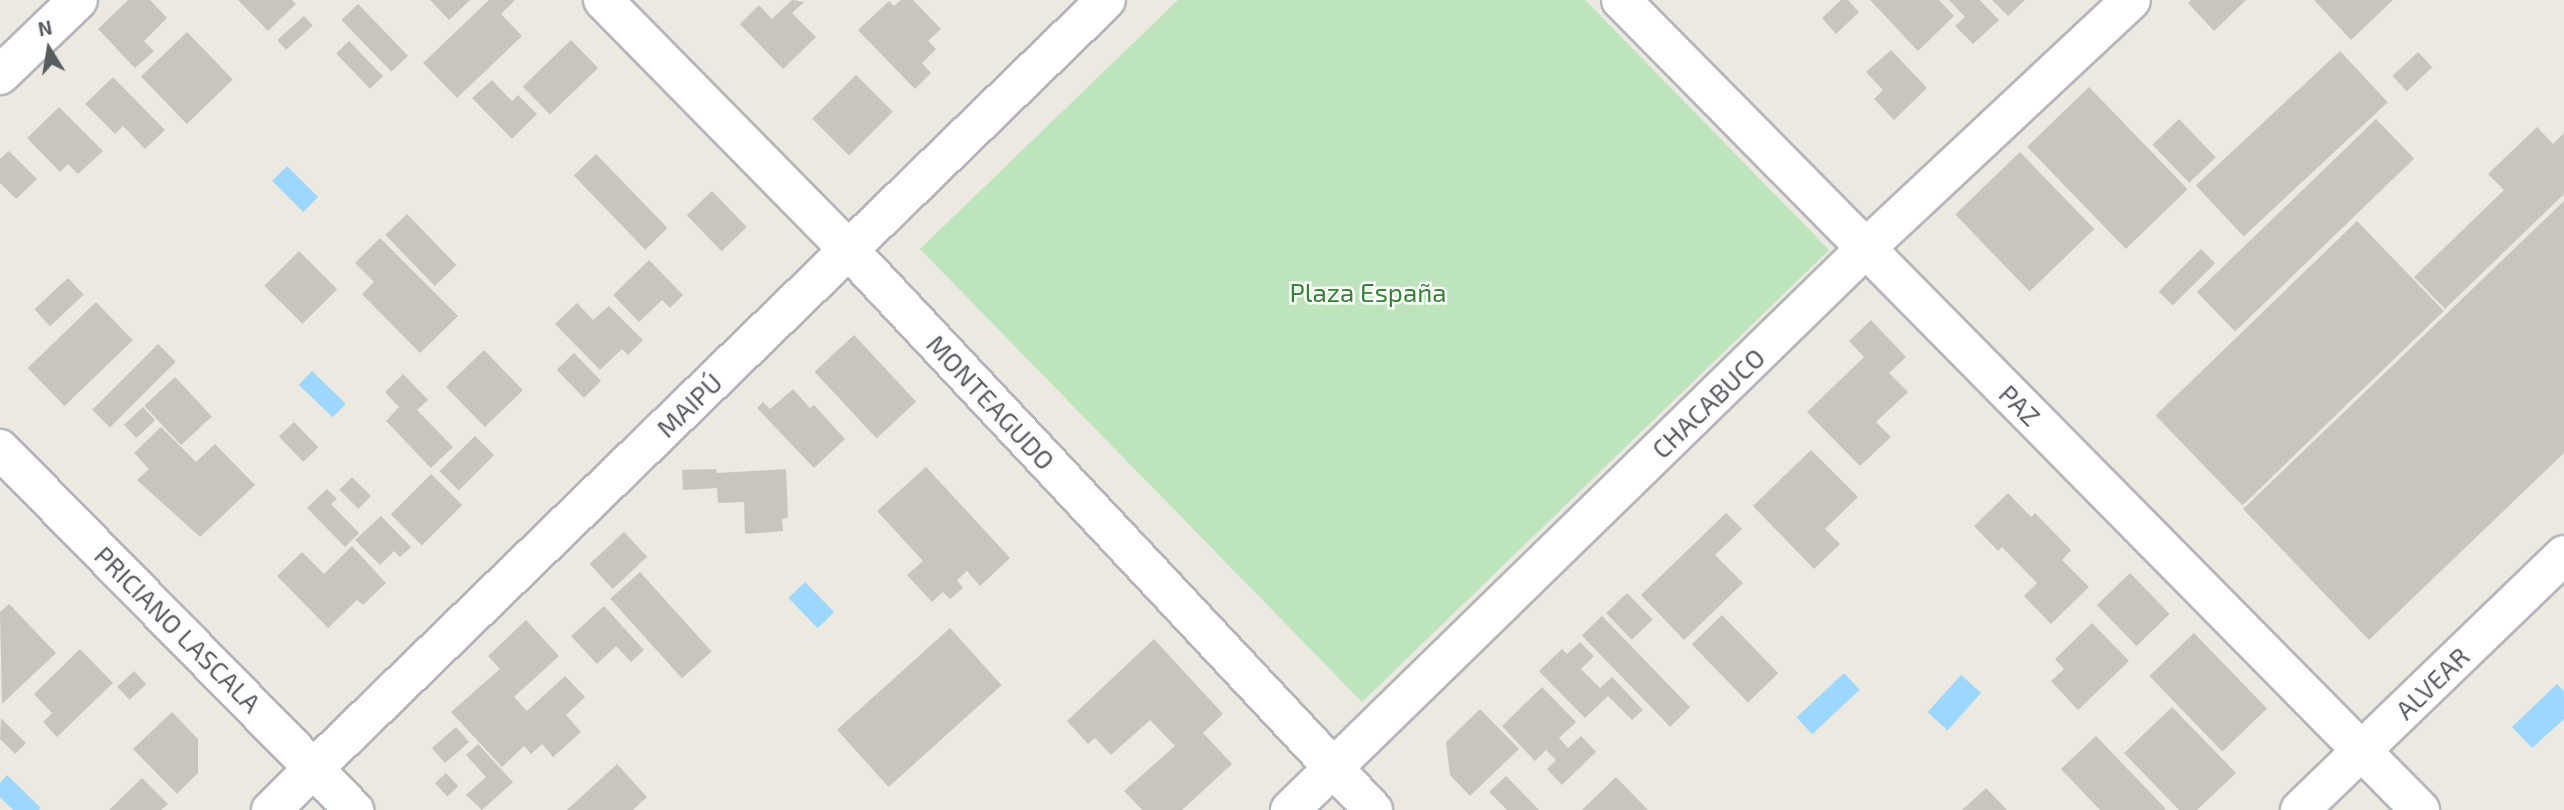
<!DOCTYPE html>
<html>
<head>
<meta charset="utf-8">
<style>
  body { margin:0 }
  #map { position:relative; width:2564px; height:810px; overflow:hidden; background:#ece9e0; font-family:"Exo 2",sans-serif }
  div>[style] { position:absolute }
  .green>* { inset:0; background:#bde4bc }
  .water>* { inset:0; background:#9dd7fe; transform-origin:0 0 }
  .building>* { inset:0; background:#c8c5bf; transform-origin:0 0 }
  .roads { filter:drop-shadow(2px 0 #b3b6bb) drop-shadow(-2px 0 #b3b6bb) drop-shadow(0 2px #b3b6bb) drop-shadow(0 -2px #b3b6bb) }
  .minor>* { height:38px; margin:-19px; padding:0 19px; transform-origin:19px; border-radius:19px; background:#fff }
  span { translate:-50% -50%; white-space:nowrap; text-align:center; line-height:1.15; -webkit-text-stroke:5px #fff; paint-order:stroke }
  .park-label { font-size:26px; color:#358336 }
  .street-label { font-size:26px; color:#585c61 }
  .north { position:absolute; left:14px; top:14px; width:70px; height:70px; -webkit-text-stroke:5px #fff; paint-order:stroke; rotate:349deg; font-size:19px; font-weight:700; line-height:28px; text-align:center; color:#585c61 }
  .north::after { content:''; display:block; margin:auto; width:24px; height:32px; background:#585c61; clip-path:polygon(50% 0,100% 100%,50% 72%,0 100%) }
</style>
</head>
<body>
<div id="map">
  <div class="green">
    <div style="clip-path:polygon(1178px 0,1585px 0,1829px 250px,1362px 702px,920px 249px)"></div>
  </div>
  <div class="water">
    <div style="left:287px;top:166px;width:44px;height:21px;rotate:45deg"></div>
    <div style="left:312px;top:371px;width:47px;height:19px;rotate:44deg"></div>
    <div style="left:805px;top:582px;width:42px;height:23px;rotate:46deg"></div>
    <div style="left:1844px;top:673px;width:23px;height:65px;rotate:47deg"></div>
    <div style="left:1961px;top:675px;width:27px;height:50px;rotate:42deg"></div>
    <div style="clip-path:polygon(2557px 684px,2564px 691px,2564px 719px,2532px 748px,2512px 727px)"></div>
    <div style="clip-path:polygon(7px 775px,41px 808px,39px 810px,13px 810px,0 797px,0 783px)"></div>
  </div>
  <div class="building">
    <div style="clip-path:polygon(128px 0,150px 0,167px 18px,144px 41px,154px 51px,135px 68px,98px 29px)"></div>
    <div style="clip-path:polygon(238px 0,292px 0,296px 4px,268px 31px)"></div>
    <div style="clip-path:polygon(430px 0,470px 0,449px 20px)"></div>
    <div style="clip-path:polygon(489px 0,515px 0,501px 14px,522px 36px,457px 98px,423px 63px)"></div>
    <div style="clip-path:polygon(792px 0,804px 2px,792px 13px,816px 37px,783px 69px,740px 24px,759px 5px,772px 19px)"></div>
    <div style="clip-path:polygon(901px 0,913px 0,941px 29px,928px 41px,936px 49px,922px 63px,931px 73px,915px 89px,858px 30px,889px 1px,894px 6px)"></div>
    <div style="clip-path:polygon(1841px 0,1848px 0,1859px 12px,1836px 34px,1822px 18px)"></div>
    <div style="clip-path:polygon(1870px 0,1939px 0,1954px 16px,1918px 51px)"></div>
    <div style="clip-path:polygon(1949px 0,1980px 0,1999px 20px,1973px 44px,1955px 26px,1965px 17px)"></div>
    <div style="clip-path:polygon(1992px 0,2025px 0,2008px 16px)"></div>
    <div style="clip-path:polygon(2191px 0,2246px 0,2214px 31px,2188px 3px)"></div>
    <div style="clip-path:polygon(2314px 0,2393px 0,2351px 40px)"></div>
    <div style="left:358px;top:4px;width:72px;height:23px;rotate:46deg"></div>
    <div style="left:304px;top:16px;width:13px;height:36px;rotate:48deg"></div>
    <div style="left:187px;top:32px;width:66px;height:64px;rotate:46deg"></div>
    <div style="left:571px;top:40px;width:39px;height:67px;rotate:46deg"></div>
    <div style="left:349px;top:41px;width:49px;height:18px;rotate:46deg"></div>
    <div style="clip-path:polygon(1891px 50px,1927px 88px,1894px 120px,1874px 99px,1883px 90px,1866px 72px)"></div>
    <div style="left:2340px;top:51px;width:70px;height:197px;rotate:47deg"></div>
    <div style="left:2418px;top:52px;width:21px;height:35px;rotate:47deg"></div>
    <div style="left:856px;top:75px;width:52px;height:62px;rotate:45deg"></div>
    <div style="clip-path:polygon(113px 77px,165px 130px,145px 149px,123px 126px,115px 134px,85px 104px)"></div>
    <div style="clip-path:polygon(492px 80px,512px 101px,518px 95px,537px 114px,512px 139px,472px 98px)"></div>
    <div style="left:2089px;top:87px;width:142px;height:86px;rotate:46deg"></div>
    <div style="clip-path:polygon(59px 107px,103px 151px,78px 174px,68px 164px,60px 172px,27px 138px)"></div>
    <div style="left:2179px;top:119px;width:53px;height:37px;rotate:46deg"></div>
    <div style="left:2376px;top:119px;width:55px;height:249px;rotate:46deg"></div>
    <div style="clip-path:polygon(2537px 127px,2553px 144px,2564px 133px,2564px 194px,2445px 309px,2414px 277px,2504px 190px,2488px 174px)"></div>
    <div style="clip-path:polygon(9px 151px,37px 179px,16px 199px,0 183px,0 159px)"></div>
    <div style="left:2020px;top:152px;width:107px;height:90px;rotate:46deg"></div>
    <div style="left:596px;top:154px;width:103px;height:31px;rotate:46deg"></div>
    <div style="left:712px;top:191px;width:50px;height:35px;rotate:46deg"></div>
    <div style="clip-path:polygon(2564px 201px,2564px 453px,2369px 640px,2243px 509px)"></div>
    <div style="left:407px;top:214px;width:71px;height:30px;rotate:46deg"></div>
    <div style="left:2357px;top:221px;width:125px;height:280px;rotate:46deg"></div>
    <div style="clip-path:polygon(380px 238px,458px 316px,420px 353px,362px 294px,374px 282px,355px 263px)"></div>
    <div style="left:2201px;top:249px;width:20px;height:60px;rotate:45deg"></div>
    <div style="left:299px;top:251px;width:54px;height:49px;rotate:45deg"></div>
    <div style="clip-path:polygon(649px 260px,683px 295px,670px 308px,662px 300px,639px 322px,613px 295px)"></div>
    <div style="left:68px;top:278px;width:23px;height:46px;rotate:47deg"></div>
    <div style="left:96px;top:302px;width:53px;height:95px;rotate:46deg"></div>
    <div style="clip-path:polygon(577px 303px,593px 320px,609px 306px,643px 340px,628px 355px,622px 349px,600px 370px,555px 324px)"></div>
    <div style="clip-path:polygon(1871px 320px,1906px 357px,1889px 373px,1908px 392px,1876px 422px,1891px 437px,1860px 466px,1807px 412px,1864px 357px,1849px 341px)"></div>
    <div style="left:854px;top:335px;width:91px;height:54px;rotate:47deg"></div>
    <div style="left:158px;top:344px;width:25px;height:93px;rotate:45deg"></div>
    <div style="left:484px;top:350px;width:56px;height:53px;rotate:46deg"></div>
    <div style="left:574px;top:353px;width:39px;height:24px;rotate:46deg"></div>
    <div style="clip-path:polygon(403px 374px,428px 400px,417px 410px,453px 447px,431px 468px,386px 421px,399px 407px,385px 392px)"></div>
    <div style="left:175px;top:377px;width:54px;height:42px;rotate:47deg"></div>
    <div style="clip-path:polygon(793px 389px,810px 408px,814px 405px,845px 439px,814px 468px,757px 408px,763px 402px,770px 409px)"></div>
    <div style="left:143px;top:407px;width:18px;height:26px;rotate:47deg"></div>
    <div style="left:294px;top:422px;width:35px;height:21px;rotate:46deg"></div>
    <div style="clip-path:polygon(161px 427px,196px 462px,215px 444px,255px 485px,200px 537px,137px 480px,149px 469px,134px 453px)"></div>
    <div style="left:475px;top:436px;width:27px;height:50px;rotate:45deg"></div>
    <div style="clip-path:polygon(1811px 450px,1858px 497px,1825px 529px,1840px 544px,1814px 569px,1753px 506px)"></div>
    <div style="clip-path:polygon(926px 467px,1010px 558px,980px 586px,967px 571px,957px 580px,963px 588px,950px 599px,943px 592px,932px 602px,907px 575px,923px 561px,877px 511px)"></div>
    <div style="clip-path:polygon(716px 469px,717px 473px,786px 469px,788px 518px,782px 519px,783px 531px,745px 534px,744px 502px,718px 503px,717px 488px,683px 490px,682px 470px)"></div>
    <div style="left:431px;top:474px;width:44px;height:57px;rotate:45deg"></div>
    <div style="left:352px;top:477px;width:27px;height:18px;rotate:45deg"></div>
    <div style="clip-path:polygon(327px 489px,337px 499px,331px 504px,359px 533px,345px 547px,307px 508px)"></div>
    <div style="clip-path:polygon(2008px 493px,2031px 517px,2035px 513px,2071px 550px,2062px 560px,2089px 587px,2051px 624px,2024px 596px,2037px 583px,2002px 547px,1998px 551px,1974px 526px)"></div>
    <div style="clip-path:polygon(1726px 513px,1742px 529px,1715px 555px,1743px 583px,1684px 640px,1641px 595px)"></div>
    <div style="clip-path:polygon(381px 516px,411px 547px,400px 557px,394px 551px,380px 565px,355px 540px)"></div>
    <div style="left:624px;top:532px;width:34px;height:47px;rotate:47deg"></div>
    <div style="clip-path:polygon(352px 546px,386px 583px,363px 605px,357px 600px,328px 628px,277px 576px,302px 552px,324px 574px)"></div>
    <div style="left:640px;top:572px;width:107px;height:40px;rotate:48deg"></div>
    <div style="left:2130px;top:573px;width:57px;height:46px;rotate:46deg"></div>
    <div style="left:1627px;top:593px;width:37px;height:29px;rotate:46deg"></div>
    <div style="clip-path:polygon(9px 604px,56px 653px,2px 704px,0 612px)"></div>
    <div style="clip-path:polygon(604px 606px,644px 650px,631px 662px,616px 646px,597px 664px,571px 636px)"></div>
    <div style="left:1722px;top:615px;width:81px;height:42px;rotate:46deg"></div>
    <div style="left:1602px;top:616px;width:127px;height:28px;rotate:46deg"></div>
    <div style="clip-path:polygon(526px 620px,559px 656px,514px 697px,527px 711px,565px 676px,585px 697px,566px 715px,581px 732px,553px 757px,542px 744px,531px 754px,524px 746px,502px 767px,451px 712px,500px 669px,488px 656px)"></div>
    <div style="clip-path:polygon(2092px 623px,2129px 661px,2078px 710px,2051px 681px,2064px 669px,2055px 659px)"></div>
    <div style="left:950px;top:628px;width:77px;height:152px;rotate:48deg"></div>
    <div style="left:2194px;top:633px;width:105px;height:62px;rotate:46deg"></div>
    <div style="clip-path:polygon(1154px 639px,1223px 714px,1203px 733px,1232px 764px,1182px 810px,1142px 810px,1124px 791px,1175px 746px,1150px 720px,1111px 755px,1095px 738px,1088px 744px,1067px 721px)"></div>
    <div style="clip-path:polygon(1580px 642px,1594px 656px,1581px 669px,1600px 688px,1612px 677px,1643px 710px,1632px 720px,1608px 696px,1585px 718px,1539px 671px,1562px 649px,1567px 654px)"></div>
    <div style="clip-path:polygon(80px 649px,113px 683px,57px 737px,43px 722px,52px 713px,34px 694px)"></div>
    <div style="left:134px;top:671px;width:18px;height:23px;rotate:47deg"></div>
    <div style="clip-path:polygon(1542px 687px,1576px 722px,1559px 738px,1568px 748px,1581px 736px,1596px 752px,1562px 785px,1547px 769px,1556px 760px,1546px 750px,1535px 761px,1502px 726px)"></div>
    <div style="clip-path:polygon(2172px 707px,2236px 773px,2197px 810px,2179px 810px,2124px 753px)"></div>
    <div style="clip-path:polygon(1480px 709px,1519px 749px,1470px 796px,1450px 775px,1446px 742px)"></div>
    <div style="clip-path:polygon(172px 712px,198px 739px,198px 773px,177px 794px,133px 749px)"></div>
    <div style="clip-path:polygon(1px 718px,26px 743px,15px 754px,0 739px)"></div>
    <div style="left:456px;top:727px;width:20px;height:32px;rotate:49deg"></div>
    <div style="clip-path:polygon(2096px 736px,2166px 809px,2164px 810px,2100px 810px,2061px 769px)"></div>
    <div style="clip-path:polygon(478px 744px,513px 782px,482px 810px,466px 795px,486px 777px,466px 755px)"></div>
    <div style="clip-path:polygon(617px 764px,647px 797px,633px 810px,567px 810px)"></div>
    <div style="left:446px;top:773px;width:18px;height:15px;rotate:47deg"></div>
    <div style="clip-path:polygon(1506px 776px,1539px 810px,1507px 810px,1489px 792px)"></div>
    <div style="clip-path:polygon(1616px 777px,1648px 810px,1582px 810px)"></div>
    <div style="clip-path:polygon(142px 778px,168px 804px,161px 810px,109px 810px)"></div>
    <div style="clip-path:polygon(1986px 788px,2007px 810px,1962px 810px)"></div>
  </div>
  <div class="roads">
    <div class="minor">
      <div style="left:603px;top:0;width:351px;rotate:45.5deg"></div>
      <div style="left:849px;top:250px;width:767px;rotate:46.9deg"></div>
      <div style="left:1621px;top:0;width:1138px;rotate:45.39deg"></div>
      <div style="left:0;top:75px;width:108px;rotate:-43.9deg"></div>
      <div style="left:0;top:449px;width:506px;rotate:45.56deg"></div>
      <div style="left:271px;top:810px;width:1163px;rotate:-44.13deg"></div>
      <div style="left:1290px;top:810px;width:803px;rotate:-44.29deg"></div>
      <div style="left:1865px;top:249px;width:364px;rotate:-43.1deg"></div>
      <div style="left:2300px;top:810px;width:367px;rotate:-44deg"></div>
    </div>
  </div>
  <div class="park-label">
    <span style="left:1368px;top:292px">Plaza España</span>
  </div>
  <div class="street-label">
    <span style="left:991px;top:402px;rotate:47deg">MONTEAGUDO</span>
    <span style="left:1708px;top:403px;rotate:-44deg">CHACABUCO</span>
    <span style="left:689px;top:405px;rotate:-44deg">MAIPÚ</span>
    <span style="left:2020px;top:405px;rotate:45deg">PAZ</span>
    <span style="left:178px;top:629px;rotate:45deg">PRICIANO LASCALA</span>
    <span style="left:2432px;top:683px;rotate:-44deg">ALVEAR</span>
  </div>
  <div class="north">N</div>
</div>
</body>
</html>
